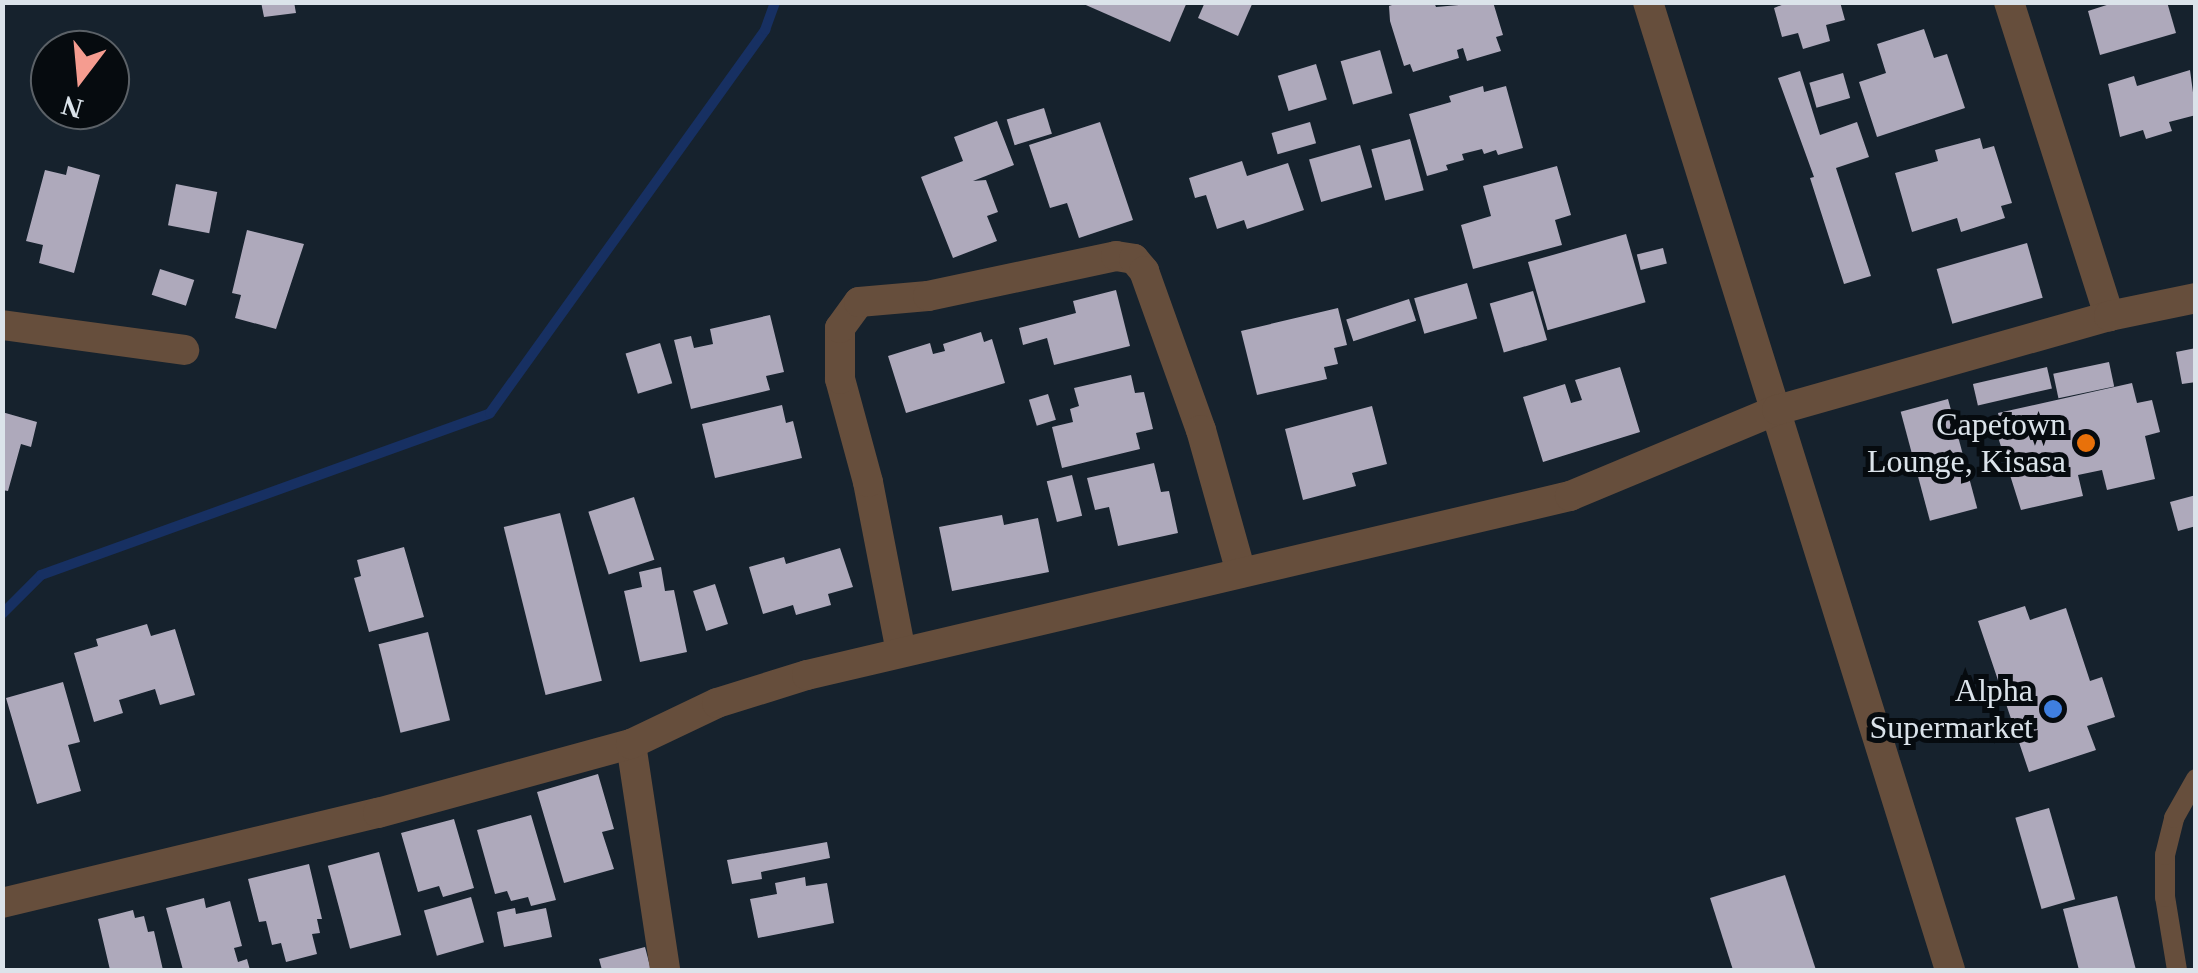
<!DOCTYPE html>
<html>
<head>
<meta charset="utf-8">
<style>
  body { margin:0 }
  #map { position:relative; width:2198px; height:973px; overflow:hidden; background:#16222d; font-family:"Times New Roman",serif }
  div>[style] { position:absolute }
  .stream>* { height:10px; margin:-5px; padding:0 5px; transform-origin:5px; border-radius:5px; background:#173062 }
  .building>* { inset:0; background:#aea9bb; transform-origin:0 0 }
  .service>* { height:20px; margin:-10px; padding:0 10px; transform-origin:10px; border-radius:10px; background:#664e3c }
  .minor>* { height:30px; margin:-15px; padding:0 15px; transform-origin:15px; border-radius:15px; background:#664e3c }
  .dots>* { width:28px; height:28px; translate:-50% -50%; box-sizing:border-box; border:5px solid #060b0f; border-radius:50% }
  span { translate:-50% -50%; white-space:nowrap; text-align:center; line-height:1.15; -webkit-text-stroke:10px #060b0f; paint-order:stroke }
  .poi-label { font-size:32px; color:#dbe3ea }
  .right { translate:-100% -50%; text-align:right }
  .frame { position:absolute; inset:0; border:5px solid #dbe3ea; pointer-events:none }
  .north { position:absolute; left:30px; top:30px; width:100px; height:100px; box-sizing:border-box; background:#060b0f; border:2px solid #5b6167; border-radius:50%; rotate:196deg; font-size:28px; font-weight:700; line-height:40px; text-align:center; color:#dbe3ea }
  .north::after { content:''; display:block; margin:auto; width:35px; height:45px; background:#f59c90; clip-path:polygon(50% 0,100% 100%,50% 72%,0 100%) }
</style>
</head>
<body>
<div id="map">
  <div class="stream">
    <div style="left:2px;top:614px;width:55px;rotate:-45deg"></div>
    <div style="left:41px;top:575px;width:477px;rotate:-19.8deg"></div>
    <div style="left:490px;top:413px;width:472px;rotate:-54.3deg"></div>
    <div style="left:765px;top:30px;width:30px;rotate:-70deg"></div>
  </div>
  <div class="building">
    <div style="clip-path:polygon(261px 2px,294px 2px,296px 13px,264px 17px)"></div>
    <div style="clip-path:polygon(1079px 2px,1187px 2px,1170px 42px)"></div>
    <div style="clip-path:polygon(1205px 2px,1253px 2px,1238px 36px,1198px 18px)"></div>
    <div style="clip-path:polygon(1401px 2px,1434px 2px,1436px 7px,1493px 2px,1503px 35px,1496px 37px,1501px 51px,1467px 61px,1463px 48px,1457px 50px,1459px 58px,1413px 72px,1410px 64px,1404px 66px,1390px 21px,1389px 6px)"></div>
    <div style="clip-path:polygon(1789px 2px,1840px 2px,1845px 20px,1826px 25px,1830px 41px,1803px 49px,1798px 33px,1782px 37px,1774px 8px)"></div>
    <div style="clip-path:polygon(2116px 2px,2167px 2px,2176px 33px,2100px 55px,2088px 11px)"></div>
    <div style="clip-path:polygon(1924px 29px,1934px 58px,1947px 54px,1965px 108px,1877px 137px,1859px 82px,1886px 73px,1877px 44px)"></div>
    <div style="left:1380px;top:50px;width:45px;height:41px;rotate:74deg"></div>
    <div style="left:1316px;top:64px;width:37px;height:40px;rotate:73deg"></div>
    <div style="clip-path:polygon(2190px 70px,2196px 115px,2169px 122px,2172px 131px,2146px 139px,2143px 130px,2120px 137px,2108px 84px,2134px 76px,2137px 86px)"></div>
    <div style="clip-path:polygon(1800px 71px,1820px 135px,1857px 122px,1869px 157px,1836px 168px,1871px 276px,1844px 284px,1810px 178px,1814px 177px,1778px 78px)"></div>
    <div style="left:1843px;top:73px;width:26px;height:35px;rotate:74deg"></div>
    <div style="clip-path:polygon(1483px 86px,1484px 92px,1506px 86px,1523px 148px,1498px 155px,1496px 150px,1484px 154px,1482px 149px,1462px 154px,1464px 160px,1446px 165px,1448px 170px,1427px 176px,1409px 114px,1451px 102px,1449px 96px)"></div>
    <div style="left:1044px;top:108px;width:27px;height:39px;rotate:73deg"></div>
    <div style="clip-path:polygon(997px 121px,1014px 165px,973px 181px,986px 180px,998px 212px,987px 216px,997px 241px,953px 258px,921px 177px,963px 161px,954px 137px)"></div>
    <div style="clip-path:polygon(1100px 122px,1133px 220px,1079px 238px,1067px 203px,1050px 208px,1029px 145px)"></div>
    <div style="left:1310px;top:122px;width:22px;height:40px;rotate:74deg"></div>
    <div style="clip-path:polygon(1980px 138px,1983px 149px,1994px 146px,2012px 203px,2001px 206px,2005px 218px,1961px 232px,1957px 218px,1912px 232px,1895px 173px,1938px 161px,1935px 150px)"></div>
    <div style="left:1410px;top:139px;width:53px;height:40px;rotate:75deg"></div>
    <div style="left:1360px;top:145px;width:44px;height:53px;rotate:74deg"></div>
    <div style="clip-path:polygon(1242px 161px,1247px 176px,1288px 163px,1304px 210px,1247px 229px,1244px 220px,1217px 229px,1206px 195px,1195px 198px,1189px 178px)"></div>
    <div style="clip-path:polygon(68px 166px,100px 175px,74px 273px,39px 263px,43px 245px,26px 241px,45px 170px,66px 175px)"></div>
    <div style="clip-path:polygon(1557px 166px,1571px 215px,1555px 220px,1562px 245px,1473px 269px,1461px 225px,1491px 216px,1483px 186px)"></div>
    <div style="left:176px;top:184px;width:42px;height:42px;rotate:11deg"></div>
    <div style="clip-path:polygon(247px 230px,304px 244px,276px 329px,235px 318px,241px 295px,232px 293px)"></div>
    <div style="left:1626px;top:234px;width:71px;height:102px;rotate:74deg"></div>
    <div style="left:2027px;top:243px;width:57px;height:94px;rotate:74deg"></div>
    <div style="left:1663px;top:248px;width:16px;height:27px;rotate:76deg"></div>
    <div style="left:160px;top:269px;width:36px;height:27px;rotate:18deg"></div>
    <div style="left:1467px;top:283px;width:37px;height:55px;rotate:74deg"></div>
    <div style="clip-path:polygon(1116px 290px,1130px 346px,1054px 365px,1047px 338px,1023px 345px,1019px 328px,1076px 313px,1073px 301px)"></div>
    <div style="left:1533px;top:291px;width:51px;height:45px;rotate:74deg"></div>
    <div style="left:1409px;top:299px;width:23px;height:66px;rotate:72deg"></div>
    <div style="clip-path:polygon(1338px 308px,1347px 345px,1334px 348px,1338px 364px,1324px 367px,1327px 379px,1257px 395px,1241px 331px)"></div>
    <div style="clip-path:polygon(770px 315px,784px 372px,766px 376px,770px 390px,691px 409px,674px 340px,691px 336px,694px 348px,713px 344px,710px 329px)"></div>
    <div style="clip-path:polygon(981px 332px,984px 342px,992px 339px,1005px 383px,906px 413px,888px 356px,930px 343px,933px 354px,945px 351px,943px 344px)"></div>
    <div style="left:660px;top:343px;width:42px;height:36px;rotate:73deg"></div>
    <div style="clip-path:polygon(2196px 348px,2196px 382px,2182px 384px,2176px 352px)"></div>
    <div style="left:2109px;top:362px;width:25px;height:57px;rotate:78deg"></div>
    <div style="clip-path:polygon(1620px 367px,1640px 432px,1543px 462px,1523px 397px,1565px 384px,1571px 403px,1582px 400px,1575px 380px)"></div>
    <div style="left:2047px;top:367px;width:22px;height:76px;rotate:77deg"></div>
    <div style="clip-path:polygon(1131px 375px,1135px 393px,1144px 392px,1153px 429px,1136px 433px,1140px 449px,1062px 468px,1052px 427px,1073px 422px,1070px 409px,1079px 406px,1074px 388px)"></div>
    <div style="clip-path:polygon(2132px 383px,2137px 403px,2152px 400px,2160px 432px,2145px 436px,2155px 479px,2107px 490px,2102px 470px,2078px 475px,2083px 496px,2021px 510px,1998px 437px,2003px 435px,1998px 413px)"></div>
    <div style="left:1048px;top:394px;width:27px;height:20px;rotate:73deg"></div>
    <div style="left:1948px;top:399px;width:113px;height:49px;rotate:75deg"></div>
    <div style="clip-path:polygon(782px 405px,786px 423px,793px 421px,802px 458px,715px 478px,702px 424px)"></div>
    <div style="clip-path:polygon(1372px 406px,1387px 464px,1352px 473px,1356px 486px,1303px 500px,1285px 429px)"></div>
    <div style="clip-path:polygon(2px 412px,37px 422px,31px 447px,21px 444px,8px 491px,2px 490px)"></div>
    <div style="clip-path:polygon(1154px 463px,1161px 492px,1169px 491px,1178px 533px,1118px 546px,1109px 507px,1095px 510px,1087px 478px)"></div>
    <div style="left:1072px;top:475px;width:42px;height:26px;rotate:76deg"></div>
    <div style="clip-path:polygon(2196px 495px,2196px 526px,2178px 531px,2170px 502px)"></div>
    <div style="left:634px;top:497px;width:66px;height:48px;rotate:72deg"></div>
    <div style="left:560px;top:513px;width:173px;height:58px;rotate:76deg"></div>
    <div style="clip-path:polygon(1002px 515px,1004px 525px,1038px 518px,1049px 572px,952px 591px,939px 527px)"></div>
    <div style="clip-path:polygon(404px 547px,424px 617px,369px 632px,354px 578px,361px 576px,357px 560px)"></div>
    <div style="clip-path:polygon(840px 548px,853px 587px,828px 594px,831px 605px,796px 615px,793px 605px,763px 614px,749px 567px,784px 557px,786px 564px)"></div>
    <div style="clip-path:polygon(661px 567px,665px 591px,674px 590px,687px 652px,640px 662px,624px 591px,642px 587px,639px 572px)"></div>
    <div style="left:715px;top:584px;width:42px;height:23px;rotate:72deg"></div>
    <div style="clip-path:polygon(2025px 606px,2030px 620px,2066px 608px,2090px 681px,2102px 677px,2115px 717px,2087px 726px,2096px 750px,2029px 772px,1978px 621px)"></div>
    <div style="clip-path:polygon(147px 624px,151px 636px,175px 629px,195px 695px,160px 705px,155px 689px,119px 700px,123px 713px,94px 722px,74px 653px,98px 646px,96px 639px)"></div>
    <div style="left:428px;top:632px;width:91px;height:51px;rotate:76deg"></div>
    <div style="clip-path:polygon(63px 682px,80px 742px,68px 745px,81px 791px,37px 804px,6px 698px)"></div>
    <div style="clip-path:polygon(598px 774px,614px 829px,602px 832px,614px 869px,564px 883px,537px 792px)"></div>
    <div style="left:2049px;top:808px;width:95px;height:35px;rotate:74deg"></div>
    <div style="clip-path:polygon(531px 815px,556px 900px,531px 906px,528px 897px,511px 901px,507px 891px,495px 894px,477px 830px)"></div>
    <div style="clip-path:polygon(454px 819px,474px 888px,443px 897px,439px 886px,418px 892px,401px 833px)"></div>
    <div style="clip-path:polygon(827px 842px,830px 858px,761px 872px,762px 879px,732px 884px,727px 860px)"></div>
    <div style="left:379px;top:852px;width:86px;height:53px;rotate:75deg"></div>
    <div style="clip-path:polygon(309px 864px,322px 919px,317px 919px,320px 933px,312px 934px,317px 954px,286px 962px,281px 943px,272px 945px,266px 921px,259px 922px,248px 879px)"></div>
    <div style="clip-path:polygon(1785px 875px,1816px 970px,1733px 970px,1710px 898px)"></div>
    <div style="clip-path:polygon(805px 877px,806px 886px,827px 883px,834px 923px,758px 938px,750px 899px,777px 894px,775px 883px)"></div>
    <div style="clip-path:polygon(2117px 896px,2136px 970px,2079px 970px,2063px 909px)"></div>
    <div style="left:471px;top:897px;width:47px;height:49px;rotate:74deg"></div>
    <div style="clip-path:polygon(204px 898px,206px 908px,230px 901px,242px 946px,234px 948px,238px 962px,247px 959px,250px 970px,183px 970px,166px 908px)"></div>
    <div style="clip-path:polygon(515px 908px,516px 914px,546px 908px,552px 937px,504px 947px,497px 912px)"></div>
    <div style="clip-path:polygon(133px 910px,135px 918px,144px 916px,148px 932px,154px 931px,163px 970px,110px 970px,98px 919px)"></div>
    <div style="clip-path:polygon(645px 947px,651px 970px,602px 970px,599px 959px)"></div>
  </div>
  <div class="service">
    <div style="left:2177px;top:970px;width:74px;rotate:-99.3deg"></div>
    <div style="left:2165px;top:897px;width:42px;rotate:-90deg"></div>
    <div style="left:2165px;top:855px;width:38px;rotate:-76deg"></div>
    <div style="left:2174px;top:818px;width:45px;rotate:-60.6deg"></div>
  </div>
  <div class="minor">
    <div style="left:1648px;top:2px;width:1014px;rotate:72.67deg"></div>
    <div style="left:2009px;top:2px;width:330px;rotate:72.3deg"></div>
    <div style="left:2px;top:325px;width:184px;rotate:7.8deg"></div>
    <div style="left:901px;top:652px;width:173px;rotate:-101deg"></div>
    <div style="left:868px;top:482px;width:107px;rotate:-105.2deg"></div>
    <div style="left:840px;top:379px;width:51px;rotate:-90deg"></div>
    <div style="left:840px;top:328px;width:32px;rotate:-54deg"></div>
    <div style="left:859px;top:302px;width:69px;rotate:-5deg"></div>
    <div style="left:928px;top:296px;width:192px;rotate:-12deg"></div>
    <div style="left:1116px;top:256px;width:18px;rotate:9deg"></div>
    <div style="left:1134px;top:259px;width:16px;rotate:50deg"></div>
    <div style="left:1144px;top:271px;width:169px;rotate:70.3deg"></div>
    <div style="left:1201px;top:430px;width:148px;rotate:74.3deg"></div>
    <div style="left:631px;top:744px;width:229px;rotate:81.4deg"></div>
    <div style="left:2px;top:903px;width:387px;rotate:-13.5deg"></div>
    <div style="left:378px;top:813px;width:262px;rotate:-15.3deg"></div>
    <div style="left:631px;top:744px;width:95px;rotate:-25.5deg"></div>
    <div style="left:717px;top:703px;width:94px;rotate:-17.3deg"></div>
    <div style="left:807px;top:675px;width:784px;rotate:-13.2deg"></div>
    <div style="left:1570px;top:496px;width:224px;rotate:-22.6deg"></div>
    <div style="left:1777px;top:410px;width:345px;rotate:-15.8deg"></div>
    <div style="left:2109px;top:316px;width:89px;rotate:-11.7deg"></div>
  </div>
  <div class="dots">
    <div style="left:2086px;top:443px;background:#e8710a"></div>
    <div style="left:2053px;top:709px;background:#3f7fe0"></div>
  </div>
  <div class="poi-label">
    <span class="right" style="left:2066px;top:443px">Capetown<br>Lounge, Kisasa</span>
    <span class="right" style="left:2033px;top:709px">Alpha<br>Supermarket</span>
  </div>
  <div class="frame"></div>
  <div class="north">N</div>
</div>
</body>
</html>
